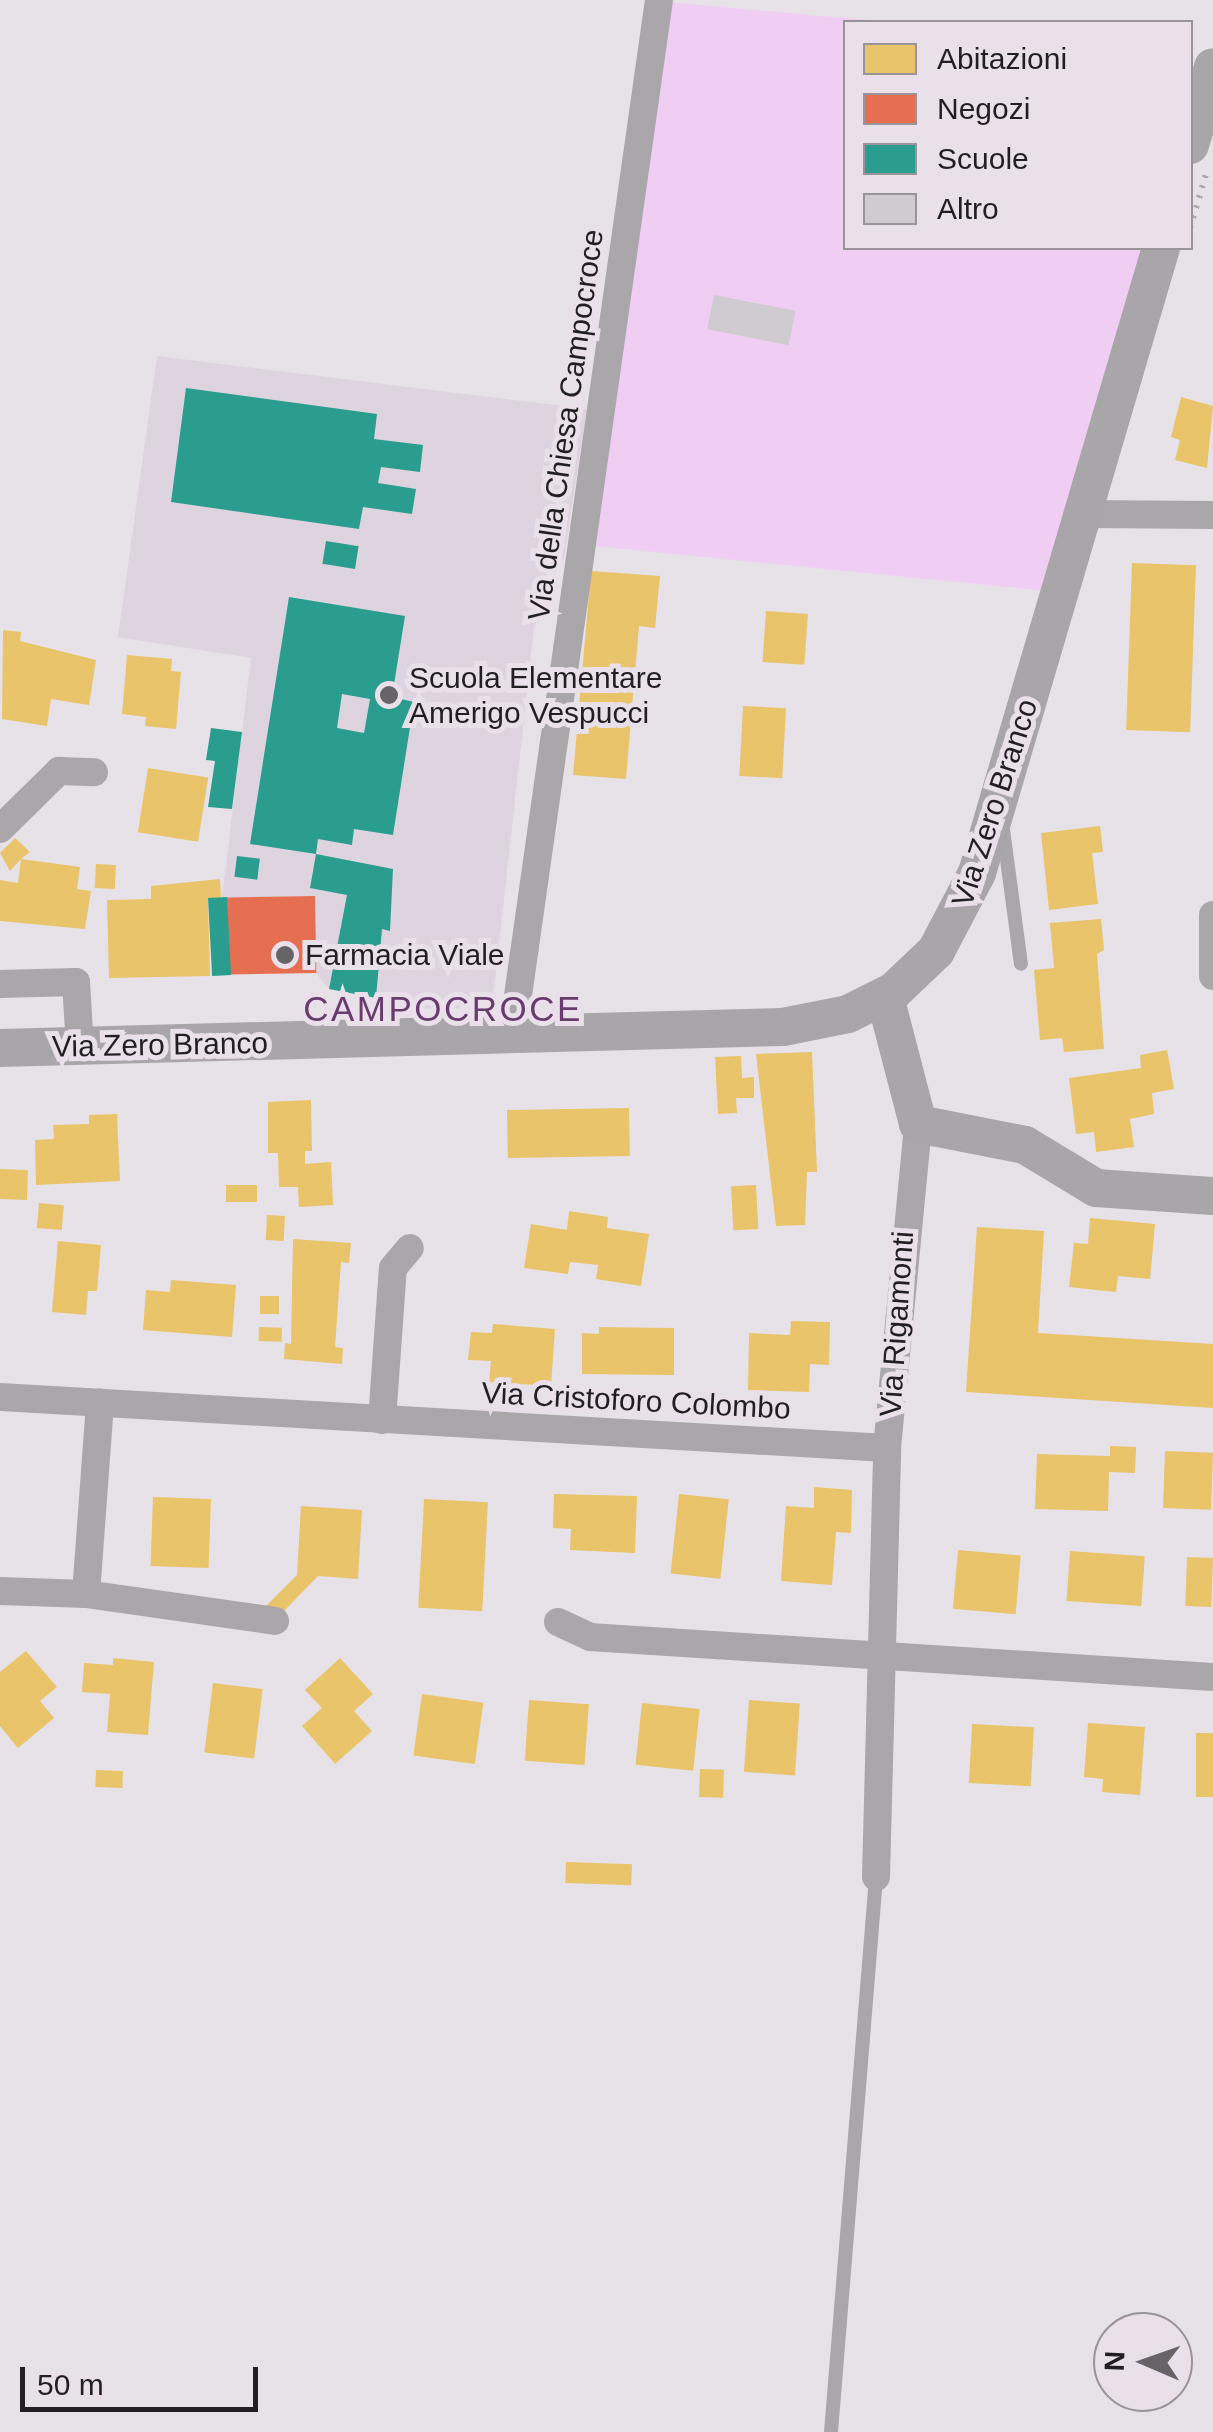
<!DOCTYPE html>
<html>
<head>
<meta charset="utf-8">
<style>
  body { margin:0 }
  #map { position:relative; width:1213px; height:2432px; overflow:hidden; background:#e7e2e8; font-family:Arial,sans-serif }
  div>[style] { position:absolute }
  .built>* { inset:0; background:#ded4df }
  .green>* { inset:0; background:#f0cef4 }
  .homes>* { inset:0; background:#e9c46a; transform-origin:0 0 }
  .shops>* { inset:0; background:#e76f51; transform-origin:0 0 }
  .schools>* { inset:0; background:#2a9d8f; transform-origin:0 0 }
  .building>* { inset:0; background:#d0cbd0; transform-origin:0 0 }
  .path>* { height:6px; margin-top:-3px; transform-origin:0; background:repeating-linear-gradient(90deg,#aca9ac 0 2.5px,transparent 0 10.5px) }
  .lane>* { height:14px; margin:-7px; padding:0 7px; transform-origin:7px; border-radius:7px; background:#aaa7aa }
  .street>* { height:28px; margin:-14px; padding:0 14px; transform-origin:14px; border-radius:14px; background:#aaa7aa }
  .secondary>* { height:38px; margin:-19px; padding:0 19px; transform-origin:19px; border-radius:19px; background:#a9a6a9 }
  .dots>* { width:28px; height:28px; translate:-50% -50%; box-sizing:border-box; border:5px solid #e9e0ea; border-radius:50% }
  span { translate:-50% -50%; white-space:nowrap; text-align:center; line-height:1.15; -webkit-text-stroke:10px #e9e0ea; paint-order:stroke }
  .street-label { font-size:30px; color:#221f22 }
  .poi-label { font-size:30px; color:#221f22 }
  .left { translate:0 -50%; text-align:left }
  .quarter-label { font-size:35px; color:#6a3b6f; letter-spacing:2.5px }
  .legend { position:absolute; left:843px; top:20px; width:350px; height:230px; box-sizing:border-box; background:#e9e0ea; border:2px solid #99939a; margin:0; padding:12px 18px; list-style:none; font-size:30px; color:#221f22 }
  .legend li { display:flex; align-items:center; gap:20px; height:50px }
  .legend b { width:50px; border:2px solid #99939a }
  .north { position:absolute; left:1093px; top:2312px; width:100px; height:100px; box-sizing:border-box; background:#e9e0ea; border:2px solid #99939a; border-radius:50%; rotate:272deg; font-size:28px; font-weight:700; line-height:40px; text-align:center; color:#221f22 }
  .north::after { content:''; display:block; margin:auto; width:35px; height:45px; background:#676367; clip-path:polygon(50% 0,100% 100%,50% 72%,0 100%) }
  .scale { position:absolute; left:20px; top:2367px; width:238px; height:45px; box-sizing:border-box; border:5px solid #221f22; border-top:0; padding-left:12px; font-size:30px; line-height:35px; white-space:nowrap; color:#221f22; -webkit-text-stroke:8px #e9e0ea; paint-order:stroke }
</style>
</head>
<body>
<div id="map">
  <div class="built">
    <div style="clip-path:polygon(157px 356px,587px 409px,564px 558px,553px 569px,534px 629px,493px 999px,484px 1008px,391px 1009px,376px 998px,329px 989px,316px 973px,314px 896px,222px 898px,251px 658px,118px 637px)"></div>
  </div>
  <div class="green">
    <div style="clip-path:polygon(645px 0,889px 22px,846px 22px,846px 248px,1144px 248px,1047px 591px,574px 544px)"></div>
  </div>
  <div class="homes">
    <div style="clip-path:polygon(1181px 397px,1213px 406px,1207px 468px,1175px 460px,1180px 440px,1171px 437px)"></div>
    <div style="left:1132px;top:563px;width:64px;height:167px;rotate:2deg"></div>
    <div style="clip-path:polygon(591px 571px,660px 576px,655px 628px,639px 626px,626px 779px,573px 775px)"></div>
    <div style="left:766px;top:611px;width:42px;height:51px;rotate:4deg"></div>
    <div style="clip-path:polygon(3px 630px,21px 632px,20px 641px,96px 660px,89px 705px,51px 699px,47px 726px,2px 719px)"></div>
    <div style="clip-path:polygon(127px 655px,172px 659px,171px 671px,181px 672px,176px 729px,145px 726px,146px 717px,122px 714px)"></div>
    <div style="left:743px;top:706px;width:43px;height:70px;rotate:3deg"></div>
    <div style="left:148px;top:768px;width:61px;height:65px;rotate:9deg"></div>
    <div style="clip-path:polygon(1100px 826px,1103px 852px,1092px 853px,1098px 904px,1049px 910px,1041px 833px)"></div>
    <div style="clip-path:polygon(15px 838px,30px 852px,21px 859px,80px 867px,77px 889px,91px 891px,85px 929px,0 921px,0 880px,18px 883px,21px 859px,10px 871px,0 853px)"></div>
    <div style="left:96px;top:864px;width:20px;height:24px;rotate:3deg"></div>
    <div style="clip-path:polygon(220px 879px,221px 898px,208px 898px,210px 976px,109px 978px,107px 900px,151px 899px,151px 886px)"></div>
    <div style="clip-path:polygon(1101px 919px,1104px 950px,1097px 954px,1104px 1049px,1064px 1052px,1062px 1038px,1040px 1040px,1034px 970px,1054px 968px,1050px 923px)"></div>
    <div style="clip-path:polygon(1167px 1050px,1174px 1089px,1152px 1093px,1154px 1114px,1130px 1119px,1134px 1147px,1096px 1152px,1094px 1132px,1076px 1134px,1069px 1078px,1141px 1068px,1140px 1055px)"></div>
    <div style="clip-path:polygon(812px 1052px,817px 1172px,807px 1172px,805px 1225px,776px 1226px,756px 1054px)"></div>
    <div style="clip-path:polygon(741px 1056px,742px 1078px,754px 1077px,754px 1098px,736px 1098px,737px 1113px,718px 1114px,715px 1057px)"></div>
    <div style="clip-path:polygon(311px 1100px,312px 1151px,305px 1151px,305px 1164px,331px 1162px,333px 1205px,299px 1207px,298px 1187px,279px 1187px,278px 1153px,268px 1153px,268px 1102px)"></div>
    <div style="left:629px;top:1108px;width:48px;height:122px;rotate:89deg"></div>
    <div style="clip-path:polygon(117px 1114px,120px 1181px,36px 1185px,35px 1140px,54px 1139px,53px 1125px,89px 1124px,89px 1115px)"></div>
    <div style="left:0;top:1169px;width:28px;height:30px;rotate:2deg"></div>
    <div style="left:257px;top:1185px;width:17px;height:31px;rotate:90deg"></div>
    <div style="left:756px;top:1185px;width:44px;height:25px;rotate:87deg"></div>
    <div style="left:39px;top:1203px;width:25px;height:25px;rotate:5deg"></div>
    <div style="clip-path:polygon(569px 1211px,608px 1217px,607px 1228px,649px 1234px,641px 1286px,596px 1279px,598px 1265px,570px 1262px,568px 1274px,524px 1268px,531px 1224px,567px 1230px)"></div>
    <div style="left:267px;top:1215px;width:18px;height:25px;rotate:3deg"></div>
    <div style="clip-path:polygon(1090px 1218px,1155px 1224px,1150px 1279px,1118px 1276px,1116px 1292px,1069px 1287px,1074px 1243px,1088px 1244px)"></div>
    <div style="clip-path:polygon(977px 1227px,1044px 1231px,1038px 1333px,1213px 1344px,1213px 1408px,966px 1392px)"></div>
    <div style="clip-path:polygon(293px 1239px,351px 1243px,349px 1263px,341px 1262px,335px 1347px,343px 1348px,342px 1364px,284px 1359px,285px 1343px,291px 1344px)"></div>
    <div style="clip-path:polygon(58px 1241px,101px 1245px,97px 1291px,88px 1291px,86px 1315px,52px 1312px)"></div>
    <div style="clip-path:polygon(171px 1280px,236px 1285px,232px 1337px,143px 1330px,146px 1290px,170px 1292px)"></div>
    <div style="left:260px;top:1296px;width:19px;height:18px"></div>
    <div style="clip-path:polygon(791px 1321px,830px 1322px,829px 1365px,810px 1364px,809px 1392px,748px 1390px,749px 1333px,790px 1335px)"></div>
    <div style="clip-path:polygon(493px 1324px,555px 1329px,551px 1386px,489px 1382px,491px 1361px,468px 1360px,471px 1332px,492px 1333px)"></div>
    <div style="left:259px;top:1327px;width:23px;height:14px;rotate:2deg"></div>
    <div style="clip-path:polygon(599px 1327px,674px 1328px,674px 1375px,582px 1374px,582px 1333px,599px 1334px)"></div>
    <div style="clip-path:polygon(1110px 1446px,1136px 1447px,1135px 1473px,1109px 1472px,1108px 1511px,1035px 1509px,1037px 1454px,1110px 1456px)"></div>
    <div style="left:1165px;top:1451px;width:48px;height:57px;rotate:2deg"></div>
    <div style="clip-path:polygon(814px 1487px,852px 1490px,851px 1533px,836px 1532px,832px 1585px,781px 1581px,786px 1506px,814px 1508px)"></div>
    <div style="clip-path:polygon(554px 1494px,637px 1496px,635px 1553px,570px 1550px,571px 1529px,553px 1528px)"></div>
    <div style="left:679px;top:1494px;width:50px;height:80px;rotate:6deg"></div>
    <div style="left:153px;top:1497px;width:58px;height:69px;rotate:2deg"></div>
    <div style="left:424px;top:1499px;width:64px;height:109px;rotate:3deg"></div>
    <div style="clip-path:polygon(301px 1506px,362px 1510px,358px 1579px,318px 1576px,283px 1612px,261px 1611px,297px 1575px)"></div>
    <div style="left:958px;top:1550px;width:63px;height:59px;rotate:5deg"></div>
    <div style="left:1070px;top:1551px;width:75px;height:50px;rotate:4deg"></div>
    <div style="left:1187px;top:1557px;width:26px;height:49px;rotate:2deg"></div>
    <div style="clip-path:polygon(26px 1651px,57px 1687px,40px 1701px,54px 1718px,18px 1748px,0 1726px,0 1672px)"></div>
    <div style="clip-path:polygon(113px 1658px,154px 1662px,148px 1735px,107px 1732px,110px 1694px,82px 1692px,84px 1663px,113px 1665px)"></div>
    <div style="clip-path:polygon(340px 1658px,373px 1694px,354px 1711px,372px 1731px,335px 1764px,302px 1726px,322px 1708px,305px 1690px)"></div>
    <div style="left:213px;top:1683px;width:50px;height:70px;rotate:7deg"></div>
    <div style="left:422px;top:1694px;width:62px;height:62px;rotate:8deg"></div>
    <div style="left:529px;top:1700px;width:60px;height:61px;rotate:4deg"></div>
    <div style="left:749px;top:1700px;width:51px;height:72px;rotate:4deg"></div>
    <div style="left:642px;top:1703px;width:58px;height:62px;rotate:6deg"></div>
    <div style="clip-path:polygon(1088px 1723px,1145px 1727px,1140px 1795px,1102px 1792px,1103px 1779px,1084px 1777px)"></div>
    <div style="left:972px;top:1724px;width:62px;height:59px;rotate:3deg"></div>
    <div style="left:1196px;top:1733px;width:17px;height:64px"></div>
    <div style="left:700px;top:1769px;width:24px;height:28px;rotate:2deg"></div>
    <div style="left:96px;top:1770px;width:27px;height:17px;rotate:2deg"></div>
    <div style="left:566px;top:1862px;width:66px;height:21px;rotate:2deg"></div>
  </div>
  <div class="shops">
    <div style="left:315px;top:896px;width:77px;height:88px;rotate:89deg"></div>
  </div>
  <div class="schools">
    <div style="clip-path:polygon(186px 388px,377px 414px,374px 439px,423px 445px,420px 472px,381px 467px,378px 483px,416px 489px,412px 514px,363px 507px,359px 529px,171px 502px)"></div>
    <div style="left:326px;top:541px;width:33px;height:23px;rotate:9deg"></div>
    <div style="clip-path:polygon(evenodd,289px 597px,405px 616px,392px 697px,414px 702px,393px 835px,354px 829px,352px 845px,318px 839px,316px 854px,250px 844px,289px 597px,342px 694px,370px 699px,364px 733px,337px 728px,342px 694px)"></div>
    <div style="clip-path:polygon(211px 728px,242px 732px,232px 809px,208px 807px,215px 761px,206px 760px)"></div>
    <div style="clip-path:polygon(316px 854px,393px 869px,390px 931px,382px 929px,376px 998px,329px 989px,347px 895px,310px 888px)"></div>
    <div style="left:237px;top:856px;width:23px;height:21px;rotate:7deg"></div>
    <div style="left:227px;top:897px;width:78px;height:19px;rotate:87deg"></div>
  </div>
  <div class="building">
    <div style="left:714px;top:295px;width:83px;height:35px;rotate:11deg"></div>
  </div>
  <div class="path">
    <div style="left:1190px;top:228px;width:59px;rotate:-73.4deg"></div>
  </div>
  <div class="lane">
    <div style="left:1002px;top:822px;width:143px;rotate:82.4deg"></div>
    <div style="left:831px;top:2432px;width:557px;rotate:-85.36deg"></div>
  </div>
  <div class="street">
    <div style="left:1084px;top:514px;width:129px;rotate:0.4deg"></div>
    <div style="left:0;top:829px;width:83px;rotate:-44.5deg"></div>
    <div style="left:59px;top:771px;width:35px;rotate:2deg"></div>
    <div style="left:1213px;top:915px;width:61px;rotate:90deg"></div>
    <div style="left:0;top:984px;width:76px;rotate:-1.5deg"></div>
    <div style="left:76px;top:982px;width:65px;rotate:86.5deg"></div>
    <div style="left:512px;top:1038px;width:1048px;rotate:-81.94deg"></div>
    <div style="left:0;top:1397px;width:888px;rotate:3.29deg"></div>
    <div style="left:382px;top:1420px;width:152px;rotate:-85.9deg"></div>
    <div style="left:393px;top:1268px;width:26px;rotate:-50deg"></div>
    <div style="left:0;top:1591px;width:86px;rotate:2deg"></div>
    <div style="left:86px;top:1594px;width:192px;rotate:-85.8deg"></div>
    <div style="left:86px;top:1594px;width:191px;rotate:8.1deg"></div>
    <div style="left:558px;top:1622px;width:35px;rotate:25deg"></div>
    <div style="left:590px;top:1637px;width:624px;rotate:3.67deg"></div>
    <div style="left:876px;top:1877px;width:429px;rotate:-88.5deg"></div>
    <div style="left:887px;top:1448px;width:325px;rotate:-84.5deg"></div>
  </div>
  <div class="secondary">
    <div style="left:1190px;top:145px;width:81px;rotate:-73.6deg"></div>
    <div style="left:885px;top:997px;width:131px;rotate:75.4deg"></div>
    <div style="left:918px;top:1124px;width:109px;rotate:11.1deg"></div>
    <div style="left:1025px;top:1145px;width:83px;rotate:31.2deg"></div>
    <div style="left:1096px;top:1188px;width:117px;rotate:3.9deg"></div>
    <div style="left:0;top:1048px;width:783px;rotate:-1.54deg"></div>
    <div style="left:783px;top:1027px;width:66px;rotate:-11.3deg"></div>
    <div style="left:848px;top:1014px;width:51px;rotate:-26.6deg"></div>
    <div style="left:894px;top:991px;width:58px;rotate:-43.6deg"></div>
    <div style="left:936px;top:951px;width:88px;rotate:-62.3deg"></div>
    <div style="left:977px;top:873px;width:652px;rotate:-73.6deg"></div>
  </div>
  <div class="dots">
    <div style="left:389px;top:695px;background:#676367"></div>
    <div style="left:285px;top:955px;background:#676367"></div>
  </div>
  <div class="street-label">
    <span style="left:566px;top:425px;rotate:-82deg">Via della Chiesa Campocroce</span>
    <span style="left:995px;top:803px;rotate:-72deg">Via Zero Branco</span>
    <span style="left:160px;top:1045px;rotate:-1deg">Via Zero Branco</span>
    <span style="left:897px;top:1324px;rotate:-86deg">Via Rigamonti</span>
    <span style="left:636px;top:1401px;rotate:3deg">Via Cristoforo Colombo</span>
  </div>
  <div class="poi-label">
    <span class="left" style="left:409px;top:695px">Scuola Elementare<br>Amerigo Vespucci</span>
    <span class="left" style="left:305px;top:955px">Farmacia Viale</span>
  </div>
  <div class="quarter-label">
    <span style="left:443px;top:1009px">CAMPOCROCE</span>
  </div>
  <ul class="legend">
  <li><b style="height:28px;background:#e9c46a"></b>Abitazioni</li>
  <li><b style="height:28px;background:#e76f51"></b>Negozi</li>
  <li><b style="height:28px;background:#2a9d8f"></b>Scuole</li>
  <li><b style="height:28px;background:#d0cbd0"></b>Altro</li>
  </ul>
  <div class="north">N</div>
  <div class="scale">50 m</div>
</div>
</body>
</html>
